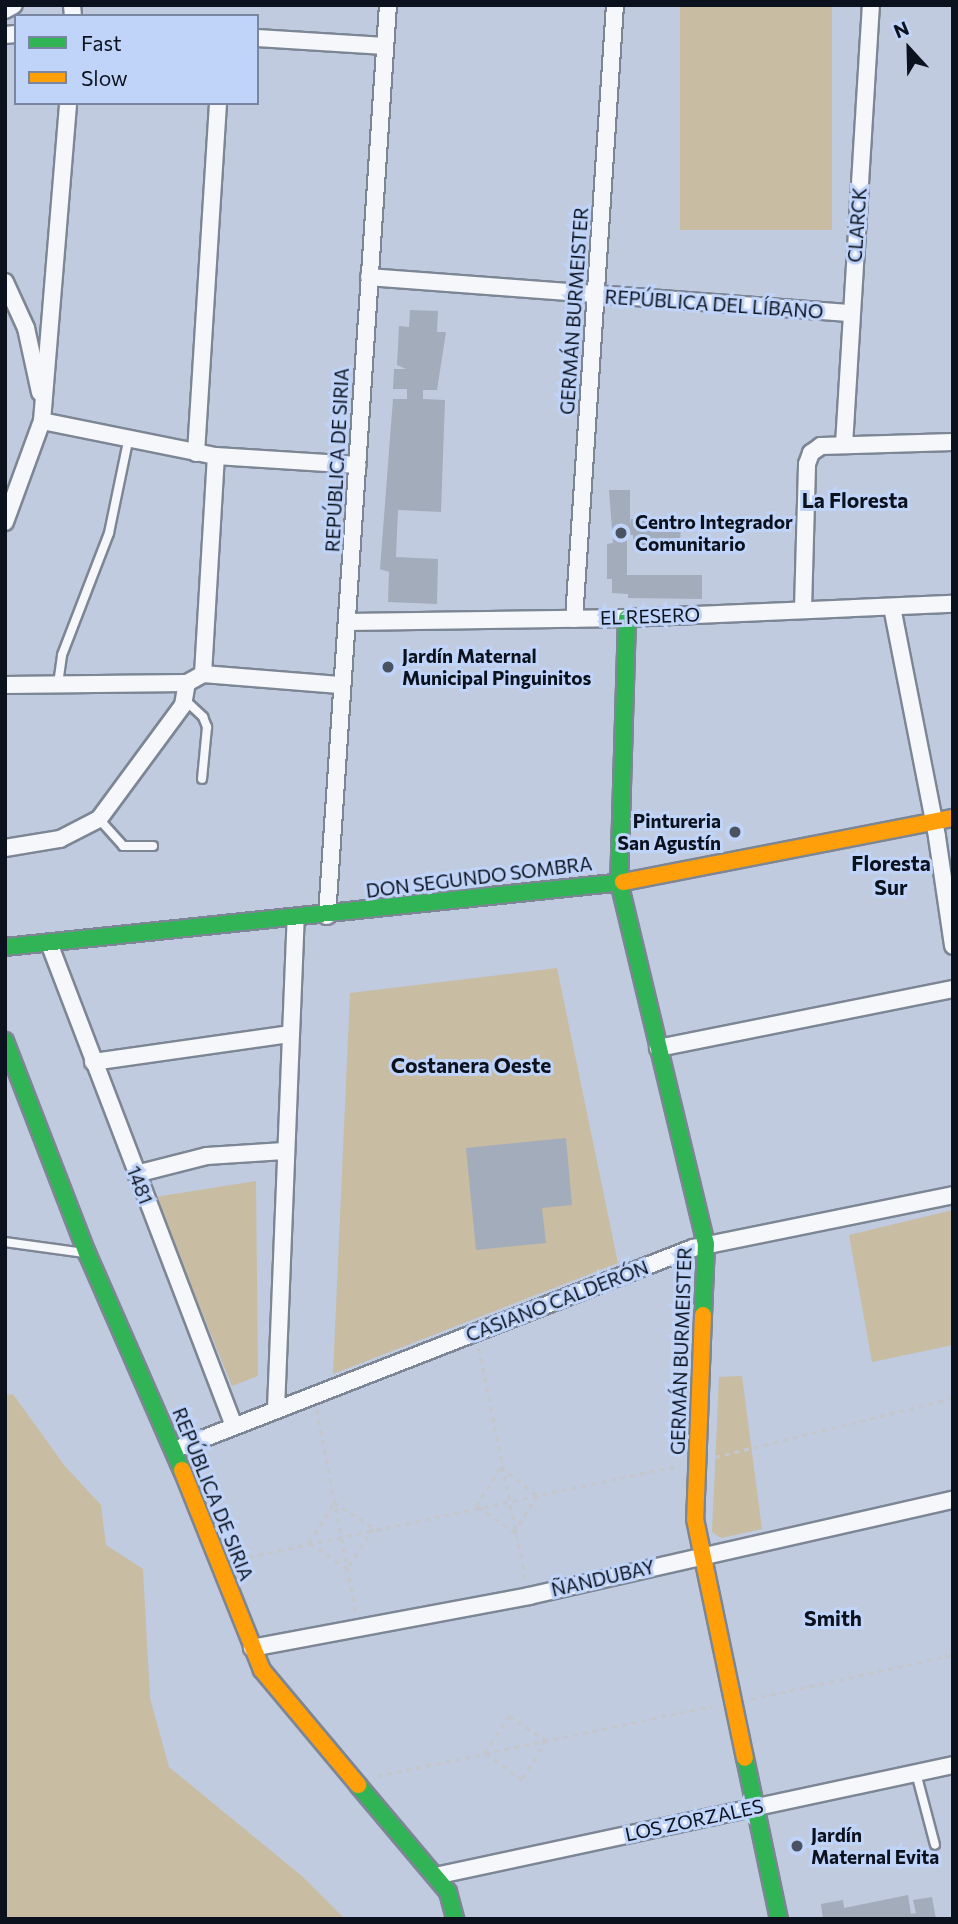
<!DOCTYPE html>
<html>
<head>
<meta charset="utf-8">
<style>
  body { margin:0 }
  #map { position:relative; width:958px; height:1924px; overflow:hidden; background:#c0cbdf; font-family:Commissioner,sans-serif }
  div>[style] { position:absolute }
  .green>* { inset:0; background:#c8bca3; transform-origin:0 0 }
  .building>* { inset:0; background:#a3acbb }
  .path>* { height:2.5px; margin-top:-1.25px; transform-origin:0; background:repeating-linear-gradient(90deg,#c3c6cb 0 5px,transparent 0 10px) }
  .roads { filter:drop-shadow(2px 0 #7d8695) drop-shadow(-2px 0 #7d8695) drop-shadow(0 2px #7d8695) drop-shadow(0 -2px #7d8695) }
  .lane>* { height:8px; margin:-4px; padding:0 4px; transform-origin:4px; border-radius:4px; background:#f6f7fa }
  .street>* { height:16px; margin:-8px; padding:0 8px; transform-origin:8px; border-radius:8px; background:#f6f7fa }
  .fast>* { height:16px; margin:-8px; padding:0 8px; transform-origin:8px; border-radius:8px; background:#30b455 }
  .slow>* { height:16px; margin:-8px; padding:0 8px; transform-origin:8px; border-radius:8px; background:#ff9f0a }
  .dots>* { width:19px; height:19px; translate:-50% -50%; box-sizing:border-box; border:4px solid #c0d4fa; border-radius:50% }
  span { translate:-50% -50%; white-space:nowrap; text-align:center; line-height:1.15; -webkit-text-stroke:6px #c0d4fa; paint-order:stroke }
  .street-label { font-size:19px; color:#0b121e }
  .poi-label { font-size:19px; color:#0b121e; font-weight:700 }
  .left { translate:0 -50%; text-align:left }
  .right { translate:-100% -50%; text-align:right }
  .neighbourhood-label { font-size:21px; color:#0b121e; font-weight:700 }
  .frame { position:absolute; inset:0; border:7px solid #0b121e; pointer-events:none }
  .legend { position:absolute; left:14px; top:14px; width:245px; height:91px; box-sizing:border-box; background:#c0d4fa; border:2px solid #7886a2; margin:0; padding:9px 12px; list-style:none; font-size:21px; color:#0b121e }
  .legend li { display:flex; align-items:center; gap:14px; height:35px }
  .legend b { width:35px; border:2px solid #7886a2 }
  .north { position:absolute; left:874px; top:14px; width:70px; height:70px; -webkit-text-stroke:5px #c0d4fa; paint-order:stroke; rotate:338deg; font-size:19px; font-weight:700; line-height:28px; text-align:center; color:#0b121e }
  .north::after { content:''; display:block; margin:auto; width:24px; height:32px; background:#0b121e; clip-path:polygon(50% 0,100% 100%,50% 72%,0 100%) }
</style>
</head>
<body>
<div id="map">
  <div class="green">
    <div style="left:680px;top:5px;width:152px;height:225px"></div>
    <div style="clip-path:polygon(557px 968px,618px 1263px,333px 1374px,350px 993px)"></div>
    <div style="clip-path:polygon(256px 1181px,258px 1376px,232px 1386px,155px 1197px)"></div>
    <div style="clip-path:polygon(953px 1210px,953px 1345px,872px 1362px,849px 1235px)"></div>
    <div style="clip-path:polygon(742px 1376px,762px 1529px,721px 1538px,712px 1532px,719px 1377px)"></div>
    <div style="clip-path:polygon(13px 1394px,64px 1465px,101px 1505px,106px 1545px,143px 1569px,150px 1698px,169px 1767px,303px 1877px,345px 1919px,5px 1919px,5px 1395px)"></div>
  </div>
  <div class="building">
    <div style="clip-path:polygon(410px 310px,438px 311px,437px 332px,446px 332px,437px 390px,423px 390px,423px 399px,445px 400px,441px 512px,398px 510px,396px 557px,438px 559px,437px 604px,388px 602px,389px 572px,380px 569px,393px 399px,407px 399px,407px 389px,393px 389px,394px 369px,406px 369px,397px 365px,399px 326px,409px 327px)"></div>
    <div style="clip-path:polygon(609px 490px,630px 490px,630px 525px,631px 519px,681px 520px,680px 546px,633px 546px,633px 535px,627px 535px,627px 575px,702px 575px,702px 599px,628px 598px,628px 594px,612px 593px,612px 579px,607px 579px,607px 544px,613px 543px)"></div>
    <div style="clip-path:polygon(566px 1138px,572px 1205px,542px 1208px,546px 1243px,476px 1250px,466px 1148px)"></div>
    <div style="clip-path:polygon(908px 1895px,911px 1914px,916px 1913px,913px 1900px,932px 1897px,936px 1919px,823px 1919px,821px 1904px,843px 1900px,844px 1908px)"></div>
  </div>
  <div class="path">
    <div style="left:479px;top:1348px;width:239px;rotate:78.6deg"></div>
    <div style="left:317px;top:1410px;width:207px;rotate:79.1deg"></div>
    <div style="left:715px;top:1457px;width:245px;rotate:-13.9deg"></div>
    <div style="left:501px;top:1467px;width:46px;rotate:37.9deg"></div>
    <div style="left:537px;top:1495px;width:44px;rotate:120.1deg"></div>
    <div style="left:515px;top:1533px;width:47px;rotate:-145.3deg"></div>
    <div style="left:476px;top:1506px;width:46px;rotate:-57.3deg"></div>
    <div style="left:334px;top:1502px;width:48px;rotate:33deg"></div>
    <div style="left:374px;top:1528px;width:49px;rotate:123.4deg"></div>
    <div style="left:347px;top:1569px;width:46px;rotate:-145.6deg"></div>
    <div style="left:309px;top:1543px;width:48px;rotate:-58.6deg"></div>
    <div style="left:239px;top:1559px;width:449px;rotate:-12deg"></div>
    <div style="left:751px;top:1699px;width:207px;rotate:-12.3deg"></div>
    <div style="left:509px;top:1716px;width:44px;rotate:33deg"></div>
    <div style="left:546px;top:1740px;width:47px;rotate:121deg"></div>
    <div style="left:522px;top:1780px;width:47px;rotate:-144.6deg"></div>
    <div style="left:484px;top:1753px;width:45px;rotate:-56deg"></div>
    <div style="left:377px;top:1776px;width:343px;rotate:-11.8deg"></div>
  </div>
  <div class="roads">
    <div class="lane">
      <div style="left:58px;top:684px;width:29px;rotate:-82deg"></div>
      <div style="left:62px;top:655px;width:131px;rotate:-68.9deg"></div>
      <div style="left:109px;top:533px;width:94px;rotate:-78.3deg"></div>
      <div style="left:185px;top:700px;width:25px;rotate:43deg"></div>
      <div style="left:203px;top:717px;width:11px;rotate:68deg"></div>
      <div style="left:207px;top:727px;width:52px;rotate:95.5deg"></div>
      <div style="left:99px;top:819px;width:36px;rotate:48deg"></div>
      <div style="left:123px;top:846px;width:30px"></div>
      <div style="left:5px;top:1242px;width:80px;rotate:7.9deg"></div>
      <div style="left:916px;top:1773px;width:74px;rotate:75.2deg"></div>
    </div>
    <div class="street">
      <div style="left:72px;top:5px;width:11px;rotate:85deg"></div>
      <div style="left:5px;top:10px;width:10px;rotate:-29deg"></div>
      <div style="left:5px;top:35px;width:11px;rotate:-5deg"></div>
      <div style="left:257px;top:38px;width:128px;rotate:3.6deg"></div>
      <div style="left:369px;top:277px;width:483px;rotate:4.3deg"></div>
      <div style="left:5px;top:282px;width:51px;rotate:65.5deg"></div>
      <div style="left:26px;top:328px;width:66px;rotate:77.7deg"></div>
      <div style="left:42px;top:421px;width:177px;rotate:11.4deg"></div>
      <div style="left:216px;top:456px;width:142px;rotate:3.6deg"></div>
      <div style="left:844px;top:445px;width:441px;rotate:-86.5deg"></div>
      <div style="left:196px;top:453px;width:351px;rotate:-86.4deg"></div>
      <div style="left:5px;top:522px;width:108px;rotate:-69.9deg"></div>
      <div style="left:42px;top:421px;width:319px;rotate:-85.3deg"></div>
      <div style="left:892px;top:607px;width:234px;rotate:78.9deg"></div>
      <div style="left:937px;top:837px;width:110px;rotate:81.6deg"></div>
      <div style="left:803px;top:609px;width:145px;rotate:-88.4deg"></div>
      <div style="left:807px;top:464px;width:12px;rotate:-70deg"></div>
      <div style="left:811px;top:453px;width:12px;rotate:-35deg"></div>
      <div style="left:821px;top:446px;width:132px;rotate:-1.7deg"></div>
      <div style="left:574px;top:619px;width:615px;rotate:-86.18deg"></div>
      <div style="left:348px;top:622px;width:279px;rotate:-0.8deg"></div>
      <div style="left:627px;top:618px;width:326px;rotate:-2.5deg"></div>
      <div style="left:203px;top:674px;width:218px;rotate:-86.6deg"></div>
      <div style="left:5px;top:685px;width:182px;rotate:-0.6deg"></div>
      <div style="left:187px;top:683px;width:18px;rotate:-29deg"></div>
      <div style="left:203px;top:674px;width:137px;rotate:4.6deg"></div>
      <div style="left:5px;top:848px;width:56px;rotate:-9.3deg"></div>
      <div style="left:60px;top:839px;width:44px;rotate:-27.1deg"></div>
      <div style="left:99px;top:819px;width:142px;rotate:-53.6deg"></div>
      <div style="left:183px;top:705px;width:22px;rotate:-80deg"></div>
      <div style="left:327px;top:916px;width:913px;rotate:-86.17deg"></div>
      <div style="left:49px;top:943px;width:517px;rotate:69.04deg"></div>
      <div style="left:658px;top:1048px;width:301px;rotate:-11.3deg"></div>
      <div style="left:93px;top:1062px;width:199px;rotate:-8.1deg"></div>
      <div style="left:136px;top:1174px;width:73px;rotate:-14.2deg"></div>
      <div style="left:207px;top:1156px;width:77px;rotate:-3.7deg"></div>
      <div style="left:276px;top:1409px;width:491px;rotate:-87.7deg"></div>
      <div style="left:174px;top:1450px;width:557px;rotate:-21.27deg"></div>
      <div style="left:693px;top:1248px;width:265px;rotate:-11.5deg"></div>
      <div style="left:252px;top:1648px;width:282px;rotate:-10.6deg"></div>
      <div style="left:529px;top:1596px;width:435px;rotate:-12.8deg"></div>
      <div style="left:435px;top:1876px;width:530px;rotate:-12.09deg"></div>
    </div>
    <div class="fast">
      <div style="left:627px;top:618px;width:264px;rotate:91.7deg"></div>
      <div style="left:619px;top:882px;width:372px;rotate:76.5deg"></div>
      <div style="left:706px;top:1244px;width:71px;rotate:92.4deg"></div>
      <div style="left:5px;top:947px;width:621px;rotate:-6deg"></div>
      <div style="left:5px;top:1041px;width:227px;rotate:68.9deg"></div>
      <div style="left:87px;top:1253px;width:237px;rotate:66.4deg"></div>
      <div style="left:745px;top:1758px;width:165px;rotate:78.1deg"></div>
      <div style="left:358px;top:1785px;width:140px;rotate:49.9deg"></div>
      <div style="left:448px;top:1892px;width:28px;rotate:75deg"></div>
    </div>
    <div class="slow">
      <div style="left:623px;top:882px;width:336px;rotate:-11deg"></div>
      <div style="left:703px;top:1315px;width:204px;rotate:92.2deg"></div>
      <div style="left:695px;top:1519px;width:244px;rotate:78.2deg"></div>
      <div style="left:182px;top:1470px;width:215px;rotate:68.2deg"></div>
      <div style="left:262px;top:1670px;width:150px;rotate:50.1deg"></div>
    </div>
  </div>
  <div class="dots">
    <div style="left:621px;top:533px;background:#4a5362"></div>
    <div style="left:388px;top:667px;background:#4a5362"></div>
    <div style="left:735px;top:832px;background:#4a5362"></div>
    <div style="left:797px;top:1846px;background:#4a5362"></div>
  </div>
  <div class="street-label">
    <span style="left:857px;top:225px;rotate:-86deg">CLARCK</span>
    <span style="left:714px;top:304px;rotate:4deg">REPÚBLICA DEL LÍBANO</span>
    <span style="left:574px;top:311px;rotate:-86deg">GERMÁN BURMEISTER</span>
    <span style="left:337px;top:460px;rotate:-87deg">REPÚBLICA DE SIRIA</span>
    <span style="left:650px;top:616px;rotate:-2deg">EL RESERO</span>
    <span style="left:479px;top:877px;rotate:-7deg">DON SEGUNDO SOMBRA</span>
    <span style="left:140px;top:1185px;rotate:69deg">1481</span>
    <span style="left:557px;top:1301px;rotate:-21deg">CASIANO CALDERÓN</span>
    <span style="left:681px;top:1351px;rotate:-88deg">GERMÁN BURMEISTER</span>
    <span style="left:213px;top:1494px;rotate:68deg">REPÚBLICA DE SIRIA</span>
    <span style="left:603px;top:1578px;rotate:-13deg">ÑANDUBAY</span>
    <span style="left:694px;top:1820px;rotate:-12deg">LOS ZORZALES</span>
  </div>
  <div class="poi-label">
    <span class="left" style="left:635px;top:533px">Centro Integrador<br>Comunitario</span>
    <span class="left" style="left:402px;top:667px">Jardín Maternal<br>Municipal Pinguinitos</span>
    <span class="right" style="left:721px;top:832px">Pintureria<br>San Agustín</span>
    <span class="left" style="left:811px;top:1846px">Jardín<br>Maternal Evita</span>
  </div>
  <div class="neighbourhood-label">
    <span style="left:855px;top:500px">La Floresta</span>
    <span style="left:891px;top:875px">Floresta<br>Sur</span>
    <span style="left:471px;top:1065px">Costanera Oeste</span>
    <span style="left:833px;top:1618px">Smith</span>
  </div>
  <div class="frame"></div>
  <ul class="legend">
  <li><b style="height:9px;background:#30b455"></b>Fast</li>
  <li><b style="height:9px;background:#ff9f0a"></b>Slow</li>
  </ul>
  <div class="north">N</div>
</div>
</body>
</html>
